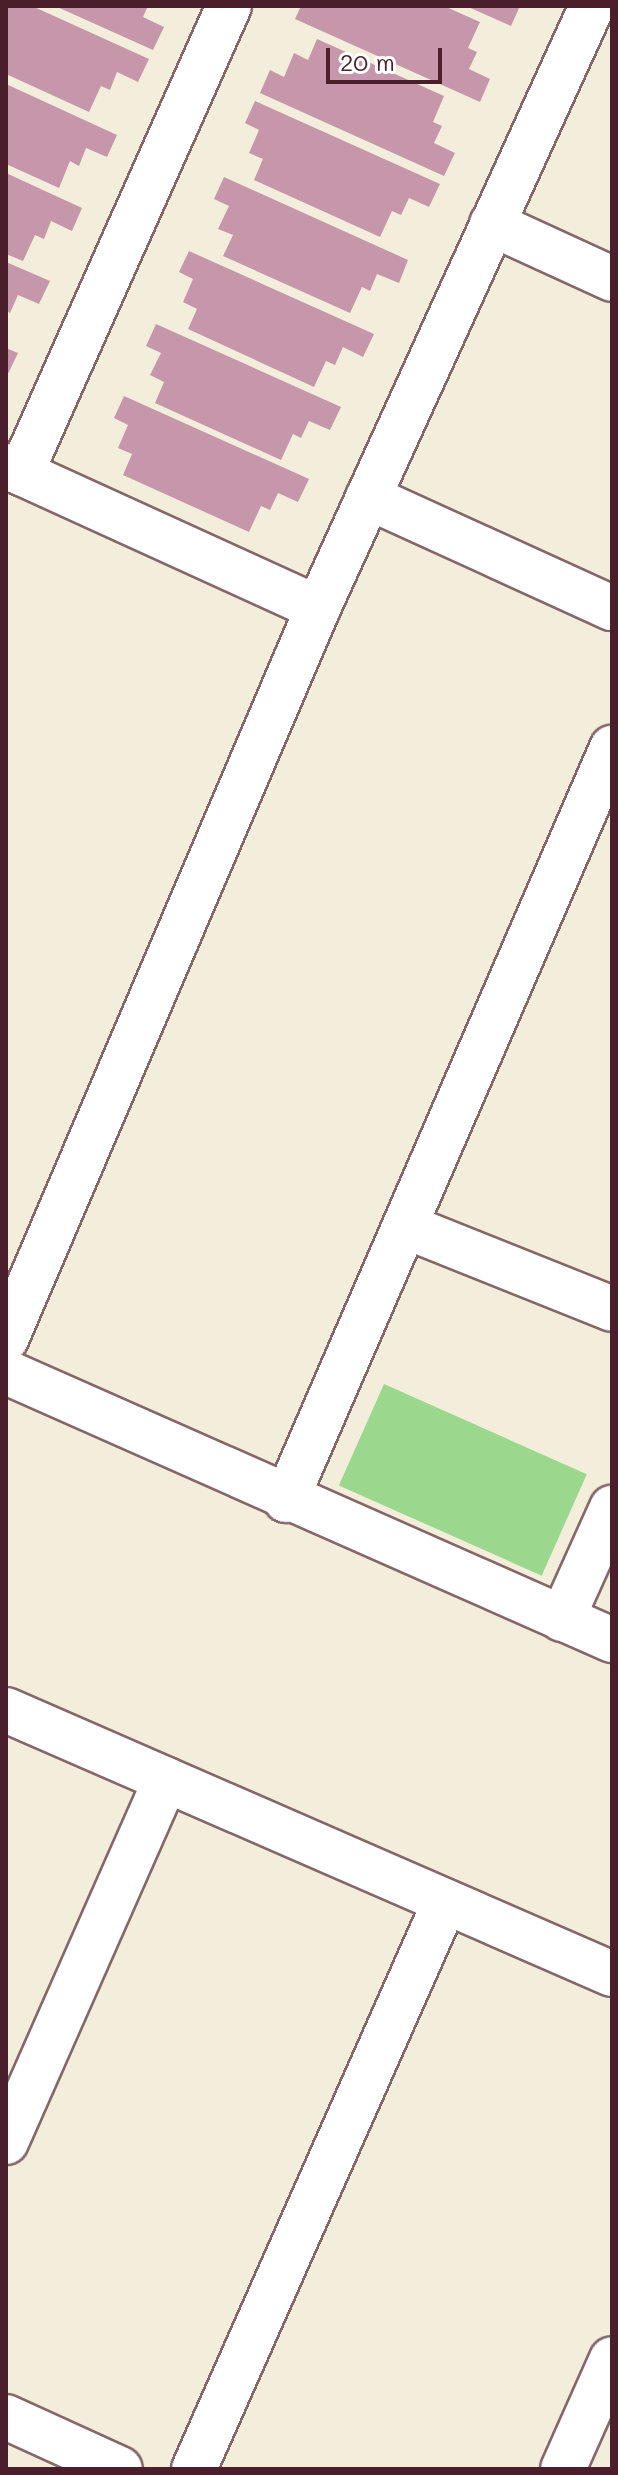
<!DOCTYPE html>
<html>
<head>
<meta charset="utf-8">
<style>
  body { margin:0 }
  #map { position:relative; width:618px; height:2475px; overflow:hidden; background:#f3eedb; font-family:Mali,sans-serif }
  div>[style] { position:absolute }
  .green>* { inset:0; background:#9bd88d; transform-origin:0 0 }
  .building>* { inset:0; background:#c697aa }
  .roads { filter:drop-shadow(2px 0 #856769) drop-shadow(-2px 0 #856769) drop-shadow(0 2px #856769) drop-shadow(0 -2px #856769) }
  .minor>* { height:44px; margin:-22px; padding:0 22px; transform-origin:22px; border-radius:22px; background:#fff }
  span { translate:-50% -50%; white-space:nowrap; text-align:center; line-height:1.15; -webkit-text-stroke:7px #fff; paint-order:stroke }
  .frame { position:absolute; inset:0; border:8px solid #4a1f2b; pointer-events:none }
  .scale { position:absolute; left:326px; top:48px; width:116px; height:36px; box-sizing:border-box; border:4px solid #4a1f2b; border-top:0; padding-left:10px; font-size:24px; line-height:28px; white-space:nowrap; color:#4a1f2b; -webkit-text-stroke:6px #fff; paint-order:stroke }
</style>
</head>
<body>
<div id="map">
  <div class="green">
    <div style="left:384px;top:1384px;width:222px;height:111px;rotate:24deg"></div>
  </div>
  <div class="building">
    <div style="clip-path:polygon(6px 6px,32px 6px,149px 59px,138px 82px,117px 72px,110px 90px,101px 86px,89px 112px,6px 74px)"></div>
    <div style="clip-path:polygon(55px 6px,148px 6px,143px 17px,164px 27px,153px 50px)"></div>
    <div style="clip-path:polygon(301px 6px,444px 6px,480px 22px,468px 48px,477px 52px,469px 69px,490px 79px,480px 102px,295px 19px)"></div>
    <div style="clip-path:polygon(466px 6px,520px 6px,511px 26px)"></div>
    <div style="clip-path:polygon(317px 39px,444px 96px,433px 122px,442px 126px,434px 143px,455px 153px,444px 176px,260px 93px,270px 70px,284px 77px,294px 53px,308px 60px)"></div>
    <div style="clip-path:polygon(6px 84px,117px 135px,107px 157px,86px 148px,79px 166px,70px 161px,59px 188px,6px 164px)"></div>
    <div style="clip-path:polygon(255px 101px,440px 184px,429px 207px,409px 198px,401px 215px,392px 211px,380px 237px,254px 180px,263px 159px,249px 153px,259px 130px,245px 123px)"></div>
    <div style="clip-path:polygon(6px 173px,82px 208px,72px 231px,51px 221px,44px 239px,35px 235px,23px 261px,6px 254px)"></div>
    <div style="clip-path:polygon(224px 177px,408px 260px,399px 283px,377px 274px,370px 291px,362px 287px,350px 313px,223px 256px,233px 235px,218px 229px,229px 206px,214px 199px)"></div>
    <div style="clip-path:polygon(189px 251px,374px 334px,363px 357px,343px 347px,335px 365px,326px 361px,314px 387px,188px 329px,197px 309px,183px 302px,193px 279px,179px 272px)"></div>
    <div style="clip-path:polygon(6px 262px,50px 281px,39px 304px,18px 295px,10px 313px,6px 310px)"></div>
    <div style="clip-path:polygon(156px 324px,341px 407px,330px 430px,309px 421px,301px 438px,293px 434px,281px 460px,155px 403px,164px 382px,150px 375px,161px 353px,146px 346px)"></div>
    <div style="clip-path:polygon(6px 348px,18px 353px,6px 378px)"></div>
    <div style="clip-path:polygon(124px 396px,309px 479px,298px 502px,278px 493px,270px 510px,261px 506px,249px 532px,123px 475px,132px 454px,118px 448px,128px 425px,114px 418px)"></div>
  </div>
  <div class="roads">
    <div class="minor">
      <div style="left:492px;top:224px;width:132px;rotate:24.6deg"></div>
      <div style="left:6px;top:466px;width:343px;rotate:24.5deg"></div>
      <div style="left:21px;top:473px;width:511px;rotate:-65.99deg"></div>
      <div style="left:368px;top:497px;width:268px;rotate:24.5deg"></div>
      <div style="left:405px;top:1226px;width:223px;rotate:21.8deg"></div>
      <div style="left:6px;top:1339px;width:795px;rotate:-66.89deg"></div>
      <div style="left:318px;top:608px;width:661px;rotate:-65.53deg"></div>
      <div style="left:6px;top:1372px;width:663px;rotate:23.86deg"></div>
      <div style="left:286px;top:1500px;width:820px;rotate:-66.56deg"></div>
      <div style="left:562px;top:1619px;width:122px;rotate:-65.8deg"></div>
      <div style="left:6px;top:1710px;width:661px;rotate:23.54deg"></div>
      <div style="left:6px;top:2142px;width:396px;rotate:-66.2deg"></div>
      <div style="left:6px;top:2417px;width:125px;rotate:24.5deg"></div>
      <div style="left:194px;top:2469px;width:620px;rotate:-66.12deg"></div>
      <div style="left:563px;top:2469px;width:120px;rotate:-66deg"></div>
    </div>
  </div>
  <div class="frame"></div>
  <div class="scale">20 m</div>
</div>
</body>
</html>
